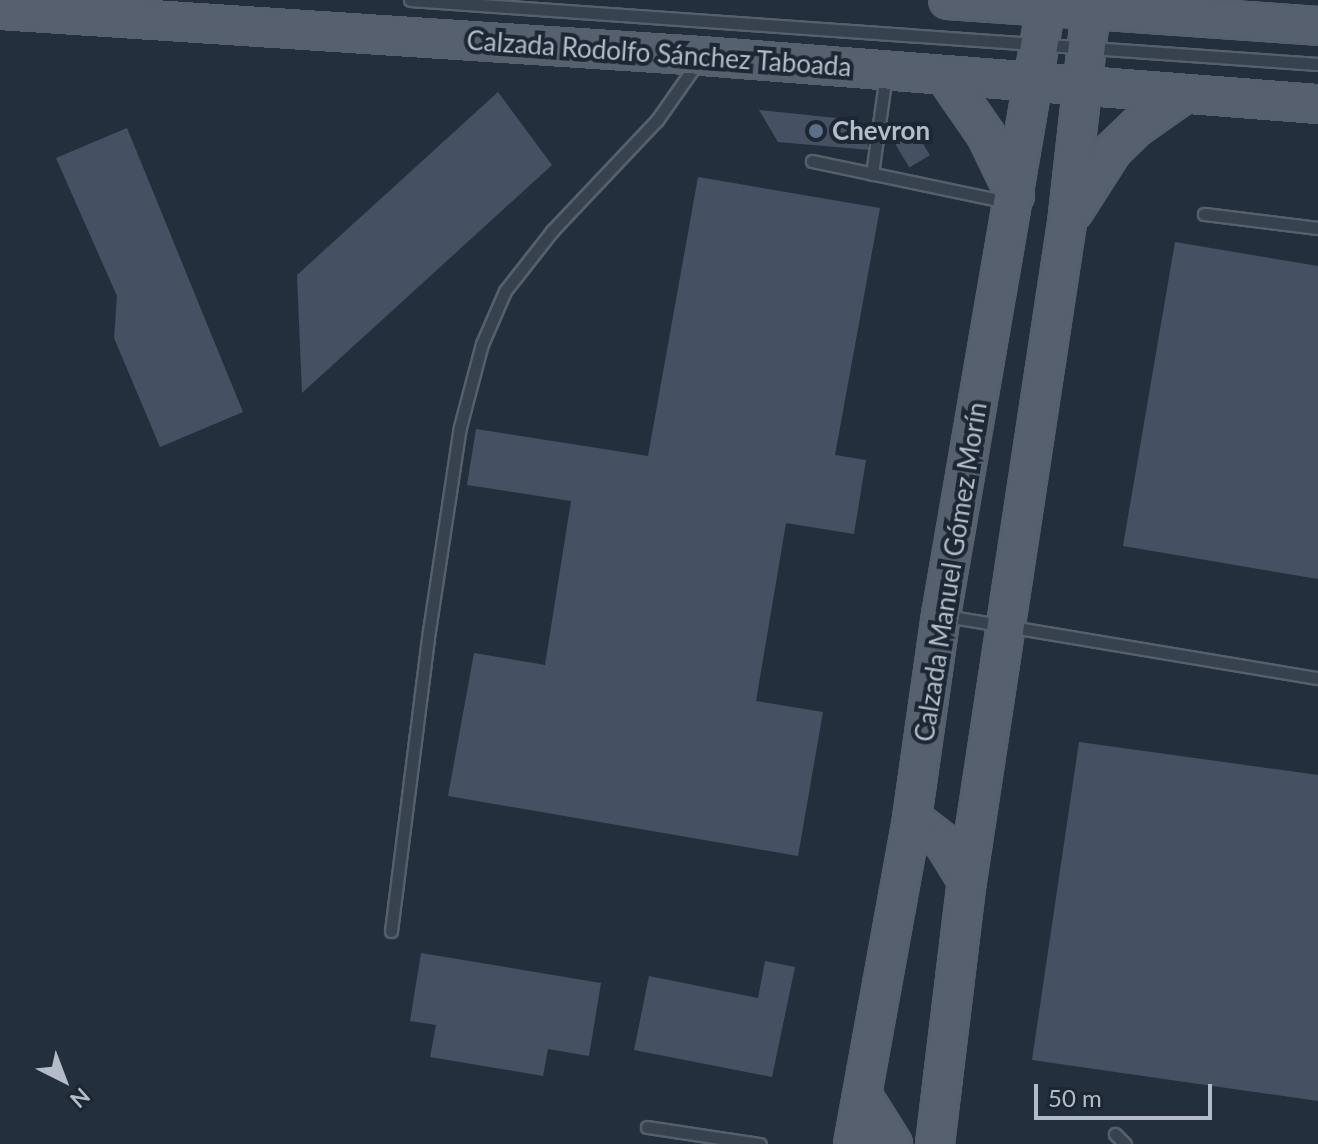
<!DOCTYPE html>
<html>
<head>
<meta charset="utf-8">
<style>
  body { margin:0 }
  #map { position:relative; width:1318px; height:1144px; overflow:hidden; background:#242f3e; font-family:Lato,sans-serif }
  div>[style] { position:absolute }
  .building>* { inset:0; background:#455162; transform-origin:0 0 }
  .roads { filter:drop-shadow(2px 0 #565f6c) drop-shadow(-2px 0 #565f6c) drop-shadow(0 2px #565f6c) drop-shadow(0 -2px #565f6c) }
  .lane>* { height:11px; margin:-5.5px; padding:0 5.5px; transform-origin:5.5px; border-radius:5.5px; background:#38414e }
  .primary>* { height:36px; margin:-18px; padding:0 18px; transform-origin:18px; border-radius:18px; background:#56606e }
  .dots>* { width:22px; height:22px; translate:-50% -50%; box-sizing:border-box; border:4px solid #1d2633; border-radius:50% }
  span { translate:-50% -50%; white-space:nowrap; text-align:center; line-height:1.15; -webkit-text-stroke:8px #1d2633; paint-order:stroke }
  .street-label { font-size:26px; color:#b4bcc9 }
  .poi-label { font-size:26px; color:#b4bcc9; font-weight:700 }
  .left { translate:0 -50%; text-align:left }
  .north { position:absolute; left:24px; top:1040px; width:80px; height:80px; -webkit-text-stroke:6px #1d2633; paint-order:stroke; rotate:138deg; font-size:22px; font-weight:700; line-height:32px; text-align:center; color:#b4bcc9 }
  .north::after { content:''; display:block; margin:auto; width:28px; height:36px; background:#b4bcc9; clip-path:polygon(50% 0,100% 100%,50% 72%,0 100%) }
  .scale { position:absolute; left:1034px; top:1084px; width:178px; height:36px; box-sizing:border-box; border:4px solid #b4bcc9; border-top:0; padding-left:10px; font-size:24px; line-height:28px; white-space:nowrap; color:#b4bcc9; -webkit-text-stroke:6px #1d2633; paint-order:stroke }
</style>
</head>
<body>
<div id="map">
  <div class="building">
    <div style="clip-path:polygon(498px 92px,552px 165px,302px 393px,297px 275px)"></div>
    <div style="clip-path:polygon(759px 110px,856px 120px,870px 150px,778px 142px)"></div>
    <div style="clip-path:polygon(127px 128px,243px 412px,160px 447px,114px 338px,117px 296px,56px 158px)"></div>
    <div style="left:916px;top:132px;width:27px;height:24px;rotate:59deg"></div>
    <div style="clip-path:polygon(698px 177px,880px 208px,835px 455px,866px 460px,854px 534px,786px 523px,756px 701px,823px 712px,798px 856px,448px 796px,474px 653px,545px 665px,571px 501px,467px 485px,476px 429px,648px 456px)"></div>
    <div style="clip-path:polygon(1175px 242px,1318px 266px,1318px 579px,1123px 546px)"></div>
    <div style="clip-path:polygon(1079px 742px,1318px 775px,1318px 1101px,1032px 1060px)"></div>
    <div style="clip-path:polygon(421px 953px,601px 983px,589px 1056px,548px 1049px,543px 1076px,430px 1057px,436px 1025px,410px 1021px)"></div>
    <div style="clip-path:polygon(765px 961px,795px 967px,772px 1077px,634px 1050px,649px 976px,758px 998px)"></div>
  </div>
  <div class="roads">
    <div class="lane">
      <div style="left:410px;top:0;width:910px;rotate:4.03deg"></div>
      <div style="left:812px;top:161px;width:200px;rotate:11.8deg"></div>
      <div style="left:872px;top:174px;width:100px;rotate:-82deg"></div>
      <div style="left:1204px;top:214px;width:115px;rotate:7deg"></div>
      <div style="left:946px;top:616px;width:377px;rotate:9.5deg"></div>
      <div style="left:391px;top:931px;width:302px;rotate:-82.8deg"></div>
      <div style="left:429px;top:631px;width:206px;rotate:-81.4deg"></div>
      <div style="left:460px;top:427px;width:86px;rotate:-75.2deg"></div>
      <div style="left:482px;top:344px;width:58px;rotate:-66.5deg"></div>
      <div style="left:505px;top:291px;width:76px;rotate:-51.9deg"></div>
      <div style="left:552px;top:231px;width:153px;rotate:-46.6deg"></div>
      <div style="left:657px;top:120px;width:70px;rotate:-54.9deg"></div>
      <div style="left:647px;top:1127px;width:114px;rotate:8.6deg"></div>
      <div style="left:1115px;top:1134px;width:14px;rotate:45deg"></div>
    </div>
    <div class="primary">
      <div style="left:948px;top:0;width:371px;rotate:4deg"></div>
      <div style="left:0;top:10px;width:704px;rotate:3.75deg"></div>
      <div style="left:702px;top:56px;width:618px;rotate:4.46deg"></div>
      <div style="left:946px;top:77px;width:70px;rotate:55.4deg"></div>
      <div style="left:986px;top:135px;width:67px;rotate:64.2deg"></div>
      <div style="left:1074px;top:211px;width:72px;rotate:-57.4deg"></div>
      <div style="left:1113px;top:150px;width:33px;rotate:-44deg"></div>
      <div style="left:1137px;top:127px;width:57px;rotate:-35.1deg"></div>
      <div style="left:912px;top:818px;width:39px;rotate:38deg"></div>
      <div style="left:943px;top:842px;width:46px;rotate:58.4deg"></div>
      <div style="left:863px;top:1096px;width:57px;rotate:58deg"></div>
      <div style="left:853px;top:1144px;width:331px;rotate:-79.7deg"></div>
      <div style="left:912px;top:818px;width:205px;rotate:-81.9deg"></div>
      <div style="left:941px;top:615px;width:624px;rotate:-80.22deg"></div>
      <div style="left:935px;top:1144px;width:265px;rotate:-83.1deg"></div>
      <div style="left:967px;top:881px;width:666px;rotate:-81.36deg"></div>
      <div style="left:1067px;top:223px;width:224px;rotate:-83.6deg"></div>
    </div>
  </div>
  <div class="dots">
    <div style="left:816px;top:131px;background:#5c6f8a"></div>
  </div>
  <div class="street-label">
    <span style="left:659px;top:54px;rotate:4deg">Calzada Rodolfo Sánchez Taboada</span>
    <span style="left:951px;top:572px;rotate:-81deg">Calzada Manuel Gómez Morín</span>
  </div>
  <div class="poi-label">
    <span class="left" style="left:832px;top:131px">Chevron</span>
  </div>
  <div class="north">N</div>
  <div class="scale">50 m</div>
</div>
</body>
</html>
